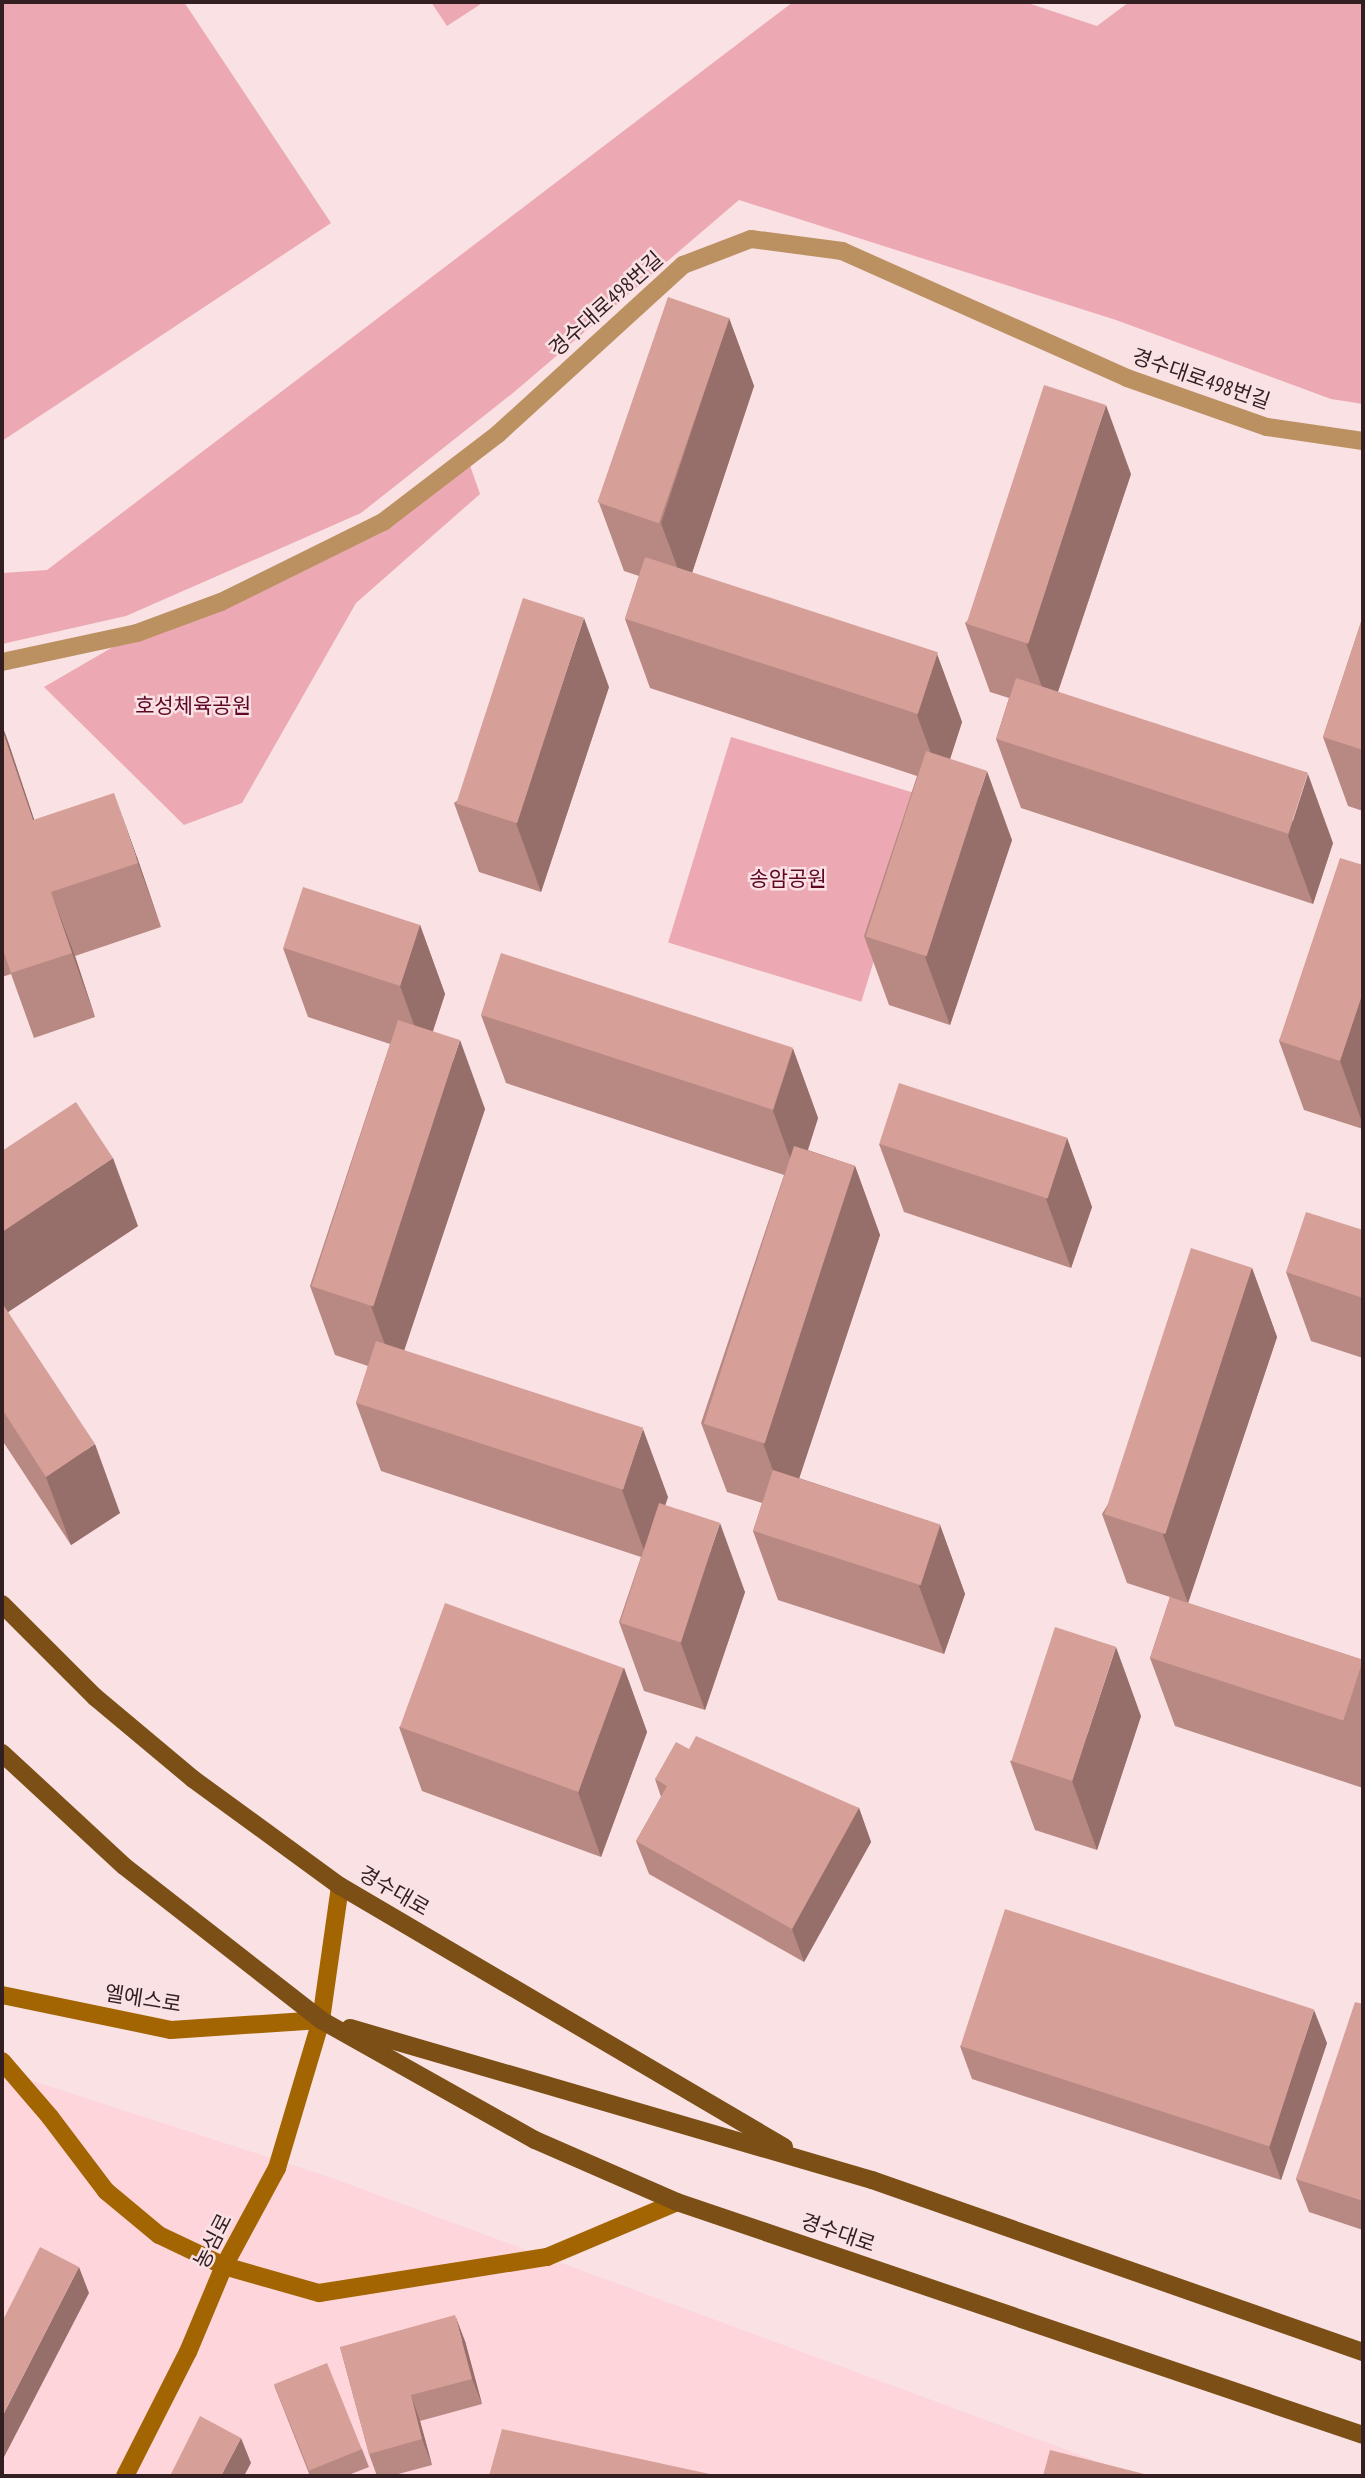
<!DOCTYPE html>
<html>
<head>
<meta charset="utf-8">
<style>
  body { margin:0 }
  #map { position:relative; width:1365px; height:2478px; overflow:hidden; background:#f9e1e4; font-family:"PT Sans Narrow","Noto Sans KR",sans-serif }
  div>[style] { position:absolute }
  .built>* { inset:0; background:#fdd5da }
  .green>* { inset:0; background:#eda9b3; transform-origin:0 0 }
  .street>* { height:18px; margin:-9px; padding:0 9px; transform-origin:9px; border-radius:9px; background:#bb9162 }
  .secondary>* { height:18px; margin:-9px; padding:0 9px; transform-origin:9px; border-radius:9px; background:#a26502 }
  .primary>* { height:18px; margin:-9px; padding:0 9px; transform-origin:9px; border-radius:9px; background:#7b4f15 }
  .wall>* { inset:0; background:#b88982 }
  .shaded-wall>* { inset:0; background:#966f6a }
  .building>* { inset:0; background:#d69f97; transform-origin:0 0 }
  span { translate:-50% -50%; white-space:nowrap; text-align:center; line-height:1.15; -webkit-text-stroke:5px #f9e1e4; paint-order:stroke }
  .street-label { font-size:21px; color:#331e22 }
  .park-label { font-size:21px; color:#5e0625 }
  .frame { position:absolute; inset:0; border:4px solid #331e22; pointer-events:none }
</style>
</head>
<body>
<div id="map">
  <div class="built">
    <div style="clip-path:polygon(2px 2071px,332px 2178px,1137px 2476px,2px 2476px)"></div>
  </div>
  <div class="green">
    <div style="clip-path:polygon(2px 2px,184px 2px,331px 223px,2px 441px)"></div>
    <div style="clip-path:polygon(431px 2px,484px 2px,447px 26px)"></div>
    <div style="clip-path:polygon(793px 2px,1025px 2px,1097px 26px,1129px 2px,1363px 2px,1363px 404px,1331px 399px,1116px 320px,739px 200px,513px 393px,361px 513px,126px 616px,2px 644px,2px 573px,47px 570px)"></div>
    <div style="clip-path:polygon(467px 457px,480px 494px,356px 603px,242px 803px,184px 825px,44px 687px,137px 633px,383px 522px)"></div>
    <div style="left:731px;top:737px;width:202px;height:215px;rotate:17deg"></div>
  </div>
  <div class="street">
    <div style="left:2px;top:662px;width:138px;rotate:-12.1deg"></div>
    <div style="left:137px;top:633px;width:90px;rotate:-20.3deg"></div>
    <div style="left:221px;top:602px;width:181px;rotate:-26.3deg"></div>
    <div style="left:383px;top:522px;width:145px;rotate:-37.4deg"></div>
    <div style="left:498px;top:434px;width:251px;rotate:-42.4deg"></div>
    <div style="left:683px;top:265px;width:73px;rotate:-20.9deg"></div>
    <div style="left:751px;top:239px;width:92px;rotate:7.5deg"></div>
    <div style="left:842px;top:251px;width:312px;rotate:24deg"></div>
    <div style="left:1127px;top:378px;width:148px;rotate:19.3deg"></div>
    <div style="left:1267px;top:427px;width:97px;rotate:8.3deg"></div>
  </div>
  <div class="secondary">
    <div style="left:2px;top:1995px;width:173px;rotate:11.7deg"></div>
    <div style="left:171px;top:2030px;width:150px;rotate:-3.8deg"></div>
    <div style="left:2px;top:2061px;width:74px;rotate:49.4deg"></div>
    <div style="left:50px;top:2117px;width:93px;rotate:52.9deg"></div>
    <div style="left:106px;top:2191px;width:69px;rotate:39.7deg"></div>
    <div style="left:159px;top:2235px;width:72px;rotate:25.5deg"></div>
    <div style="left:224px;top:2266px;width:99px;rotate:15.9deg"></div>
    <div style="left:319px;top:2293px;width:231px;rotate:-9deg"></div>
    <div style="left:547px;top:2257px;width:141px;rotate:-22.9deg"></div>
    <div style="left:125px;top:2476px;width:139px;rotate:-63.1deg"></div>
    <div style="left:188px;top:2352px;width:93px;rotate:-67.3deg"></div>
    <div style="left:224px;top:2266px;width:111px;rotate:-61.6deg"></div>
    <div style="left:277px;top:2168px;width:154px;rotate:-73.4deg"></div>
    <div style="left:321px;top:2020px;width:135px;rotate:-81.9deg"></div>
  </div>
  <div class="primary">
    <div style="left:2px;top:1604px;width:132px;rotate:45deg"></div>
    <div style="left:95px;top:1697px;width:128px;rotate:39.9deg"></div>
    <div style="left:193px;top:1779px;width:182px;rotate:36.1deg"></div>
    <div style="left:340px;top:1886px;width:515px;rotate:30.45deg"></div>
    <div style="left:2px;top:1753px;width:166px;rotate:42.8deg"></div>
    <div style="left:124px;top:1866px;width:250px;rotate:38deg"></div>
    <div style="left:321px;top:2020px;width:245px;rotate:29.3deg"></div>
    <div style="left:535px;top:2140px;width:155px;rotate:23.6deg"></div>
    <div style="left:677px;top:2202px;width:724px;rotate:18.76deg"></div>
    <div style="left:350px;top:2028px;width:544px;rotate:16.23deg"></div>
    <div style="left:872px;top:2180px;width:520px;rotate:19.31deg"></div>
  </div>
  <div class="wall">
    <div style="clip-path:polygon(729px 318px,754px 386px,692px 573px,937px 654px,962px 722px,950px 759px,1012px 840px,950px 1025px,889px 1005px,864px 936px,917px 776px,650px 688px,625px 619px,639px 576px,624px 571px,599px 503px)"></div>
    <div style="clip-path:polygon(1131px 474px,1058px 692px,1333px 843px,1313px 904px,1021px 808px,996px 739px,1009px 698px,990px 692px,965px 623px)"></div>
    <div style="clip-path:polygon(1363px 616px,1363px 811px,1348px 806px,1323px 737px)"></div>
    <div style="clip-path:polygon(609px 687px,541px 892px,479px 872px,454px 803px)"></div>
    <div style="clip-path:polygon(2px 725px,34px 820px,137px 857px,161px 927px,75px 956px,95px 1017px,34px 1038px,11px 974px,2px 977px)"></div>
    <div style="clip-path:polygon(1363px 865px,1363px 1129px,1304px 1110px,1279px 1041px)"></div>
    <div style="clip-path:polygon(420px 925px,445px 994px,433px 1031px,485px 1109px,404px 1350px,668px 1497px,665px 1505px,745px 1592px,705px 1710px,644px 1691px,619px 1622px,641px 1557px,381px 1471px,356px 1403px,368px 1366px,335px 1355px,310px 1286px,390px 1044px,308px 1017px,283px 948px)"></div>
    <div style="clip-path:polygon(481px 1015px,793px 1049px,818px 1118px,808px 1150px,855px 1166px,880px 1235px,799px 1478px,940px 1525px,965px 1594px,944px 1654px,778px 1600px,753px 1531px,762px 1503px,727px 1492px,701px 1423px,784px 1175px,506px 1083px)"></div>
    <div style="clip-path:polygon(1067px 1138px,1092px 1207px,1071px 1268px,904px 1212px,879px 1144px)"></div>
    <div style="clip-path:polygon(2px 1151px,138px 1226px,8px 1312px,120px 1513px,71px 1545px,2px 1440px)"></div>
    <div style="clip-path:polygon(1363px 1230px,1363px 1358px,1311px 1341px,1286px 1272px)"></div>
    <div style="clip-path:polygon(1252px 1268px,1277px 1337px,1188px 1603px,1363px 1660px,1363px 1788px,1175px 1726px,1150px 1658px,1170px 1597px,1127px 1583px,1102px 1514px)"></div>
    <div style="clip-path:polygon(624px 1668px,647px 1732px,601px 1857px,422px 1791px,399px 1727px)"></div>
    <div style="clip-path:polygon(1141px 1716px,1097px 1850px,1035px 1830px,1010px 1761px)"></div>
    <div style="clip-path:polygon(689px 1749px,859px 1808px,871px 1842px,804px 1962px,649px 1874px,636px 1841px,661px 1797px,655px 1779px)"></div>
    <div style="clip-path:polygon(1363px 2004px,1363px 2230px,1309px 2212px,1296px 2179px)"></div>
    <div style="clip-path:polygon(1327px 2043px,1281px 2180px,972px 2079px,960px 2046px)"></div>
    <div style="clip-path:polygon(465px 2341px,482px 2404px,420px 2421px,432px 2465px,391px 2476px,377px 2476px,369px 2454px,340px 2347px)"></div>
    <div style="clip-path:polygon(274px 2385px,362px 2449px,369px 2467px,346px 2476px,310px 2476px)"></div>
  </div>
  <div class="shaded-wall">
    <div style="clip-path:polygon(729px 318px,754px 386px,686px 591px,661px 523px)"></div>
    <div style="clip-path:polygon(1106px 405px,1131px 474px,1051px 712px,1026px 643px)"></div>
    <div style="clip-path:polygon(584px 618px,609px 687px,541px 892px,516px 823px)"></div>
    <div style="clip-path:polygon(937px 654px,962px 722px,942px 784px,917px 715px)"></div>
    <div style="clip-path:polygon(2px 725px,9px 744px,56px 885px,33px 820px,2px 729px)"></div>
    <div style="clip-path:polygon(987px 771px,1012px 840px,950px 1025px,925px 957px)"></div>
    <div style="clip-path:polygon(1308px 774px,1333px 843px,1313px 904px,1288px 836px)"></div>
    <div style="clip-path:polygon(114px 793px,137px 857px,161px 927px,138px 863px)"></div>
    <div style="clip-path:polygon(51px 892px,75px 956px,95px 1017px,72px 953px)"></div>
    <div style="clip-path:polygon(420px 925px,445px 994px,425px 1055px,400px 986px)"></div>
    <div style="clip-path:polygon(1363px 992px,1363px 1125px,1340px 1061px)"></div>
    <div style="clip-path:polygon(460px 1040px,485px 1109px,396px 1375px,371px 1306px)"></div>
    <div style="clip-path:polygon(793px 1049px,818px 1118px,798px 1180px,773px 1111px)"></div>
    <div style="clip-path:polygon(1067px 1138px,1092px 1207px,1071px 1268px,1046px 1199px)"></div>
    <div style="clip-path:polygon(113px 1158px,138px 1226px,2px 1316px,2px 1232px)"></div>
    <div style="clip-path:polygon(855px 1166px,880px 1235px,788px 1512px,763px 1443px)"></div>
    <div style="clip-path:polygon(1252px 1268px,1277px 1337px,1188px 1603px,1163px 1535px)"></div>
    <div style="clip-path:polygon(643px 1429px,668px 1497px,647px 1559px,622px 1490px)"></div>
    <div style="clip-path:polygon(95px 1444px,120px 1513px,71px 1545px,46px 1477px)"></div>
    <div style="clip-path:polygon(720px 1523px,745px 1592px,705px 1710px,680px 1641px)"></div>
    <div style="clip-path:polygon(940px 1525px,965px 1594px,944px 1654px,919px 1586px)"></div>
    <div style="clip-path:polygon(1116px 1647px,1141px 1716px,1097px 1850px,1072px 1781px)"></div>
    <div style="clip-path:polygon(624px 1668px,647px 1732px,601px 1857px,578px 1792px)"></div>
    <div style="clip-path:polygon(859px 1808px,871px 1842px,804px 1962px,792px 1929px)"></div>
    <div style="clip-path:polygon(1314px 2010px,1327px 2043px,1281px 2180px,1269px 2146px)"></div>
    <div style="clip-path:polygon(79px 2267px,89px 2293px,2px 2461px,2px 2417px)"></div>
    <div style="clip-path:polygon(455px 2315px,465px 2341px,482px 2404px,472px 2379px)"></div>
    <div style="clip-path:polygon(411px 2395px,420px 2421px,432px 2465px,422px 2439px)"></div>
    <div style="clip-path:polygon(241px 2438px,251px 2463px,244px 2476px,221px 2476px)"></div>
  </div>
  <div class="building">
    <div style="left:668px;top:297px;width:65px;height:217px;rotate:19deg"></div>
    <div style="left:1044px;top:385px;width:65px;height:251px;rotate:18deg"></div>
    <div style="left:645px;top:557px;width:308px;height:65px;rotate:18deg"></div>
    <div style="left:523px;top:598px;width:64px;height:216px;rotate:18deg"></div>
    <div style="clip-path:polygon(1363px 616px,1363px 750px,1323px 737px)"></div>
    <div style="left:1016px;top:678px;width:307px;height:64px;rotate:18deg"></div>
    <div style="clip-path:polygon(2px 729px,33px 820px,114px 793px,138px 863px,51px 892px,72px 953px,11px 973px,2px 947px)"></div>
    <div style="left:926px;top:751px;width:64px;height:195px;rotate:18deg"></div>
    <div style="clip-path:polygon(1340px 858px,1363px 865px,1363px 992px,1340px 1061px,1279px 1041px)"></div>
    <div style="left:303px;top:887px;width:123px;height:64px;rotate:18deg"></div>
    <div style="left:501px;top:953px;width:307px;height:65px;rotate:18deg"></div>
    <div style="left:398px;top:1020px;width:65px;height:280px;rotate:18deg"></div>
    <div style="left:899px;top:1083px;width:177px;height:64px;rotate:18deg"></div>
    <div style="clip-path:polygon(76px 1102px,113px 1158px,2px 1232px,2px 1151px)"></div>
    <div style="left:794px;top:1146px;width:64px;height:292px;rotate:18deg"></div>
    <div style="clip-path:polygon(1306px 1212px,1363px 1230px,1363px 1298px,1286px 1272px)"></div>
    <div style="left:1191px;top:1248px;width:64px;height:280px;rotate:18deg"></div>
    <div style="clip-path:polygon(2px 1303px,95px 1444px,46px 1477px,2px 1409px)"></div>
    <div style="left:376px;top:1341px;width:281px;height:65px;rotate:18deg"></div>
    <div style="left:773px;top:1470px;width:176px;height:64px;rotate:18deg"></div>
    <div style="left:659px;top:1503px;width:64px;height:126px;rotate:18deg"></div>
    <div style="left:1170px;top:1597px;width:203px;height:64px;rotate:18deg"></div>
    <div style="left:445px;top:1603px;width:190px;height:132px;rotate:20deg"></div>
    <div style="left:1055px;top:1627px;width:64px;height:141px;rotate:18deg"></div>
    <div style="clip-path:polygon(696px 1736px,859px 1808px,792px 1929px,636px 1841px,667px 1786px,655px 1779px,676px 1742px,689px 1749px)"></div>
    <div style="left:1005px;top:1909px;width:325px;height:144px;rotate:18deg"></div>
    <div style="clip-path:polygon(1355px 2002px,1363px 2004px,1363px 2201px,1296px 2179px)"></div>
    <div style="clip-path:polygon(40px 2247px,79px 2267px,2px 2417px,2px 2322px)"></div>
    <div style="clip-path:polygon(455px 2315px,472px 2379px,411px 2395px,422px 2439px,369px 2454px,340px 2347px)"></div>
    <div style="left:327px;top:2363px;width:93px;height:57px;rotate:68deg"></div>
    <div style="clip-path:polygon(200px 2416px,241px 2438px,221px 2476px,170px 2476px)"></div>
    <div style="clip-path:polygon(502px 2429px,719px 2476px,489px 2476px)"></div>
    <div style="clip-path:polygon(1050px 2450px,1152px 2476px,1043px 2476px)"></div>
  </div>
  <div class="street-label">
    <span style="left:606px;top:304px;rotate:-42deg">경수대로498번길</span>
    <span style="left:1201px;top:379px;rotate:19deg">경수대로498번길</span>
    <span style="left:394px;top:1891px;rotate:30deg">경수대로</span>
    <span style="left:143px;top:1999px;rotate:9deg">엘에스로</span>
    <span style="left:838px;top:2233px;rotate:19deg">경수대로</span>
    <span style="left:213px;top:2241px;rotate:-63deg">농심로</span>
  </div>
  <div class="park-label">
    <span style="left:193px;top:706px">호성체육공원</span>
    <span style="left:788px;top:879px">송암공원</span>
  </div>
  <div class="frame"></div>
</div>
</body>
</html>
